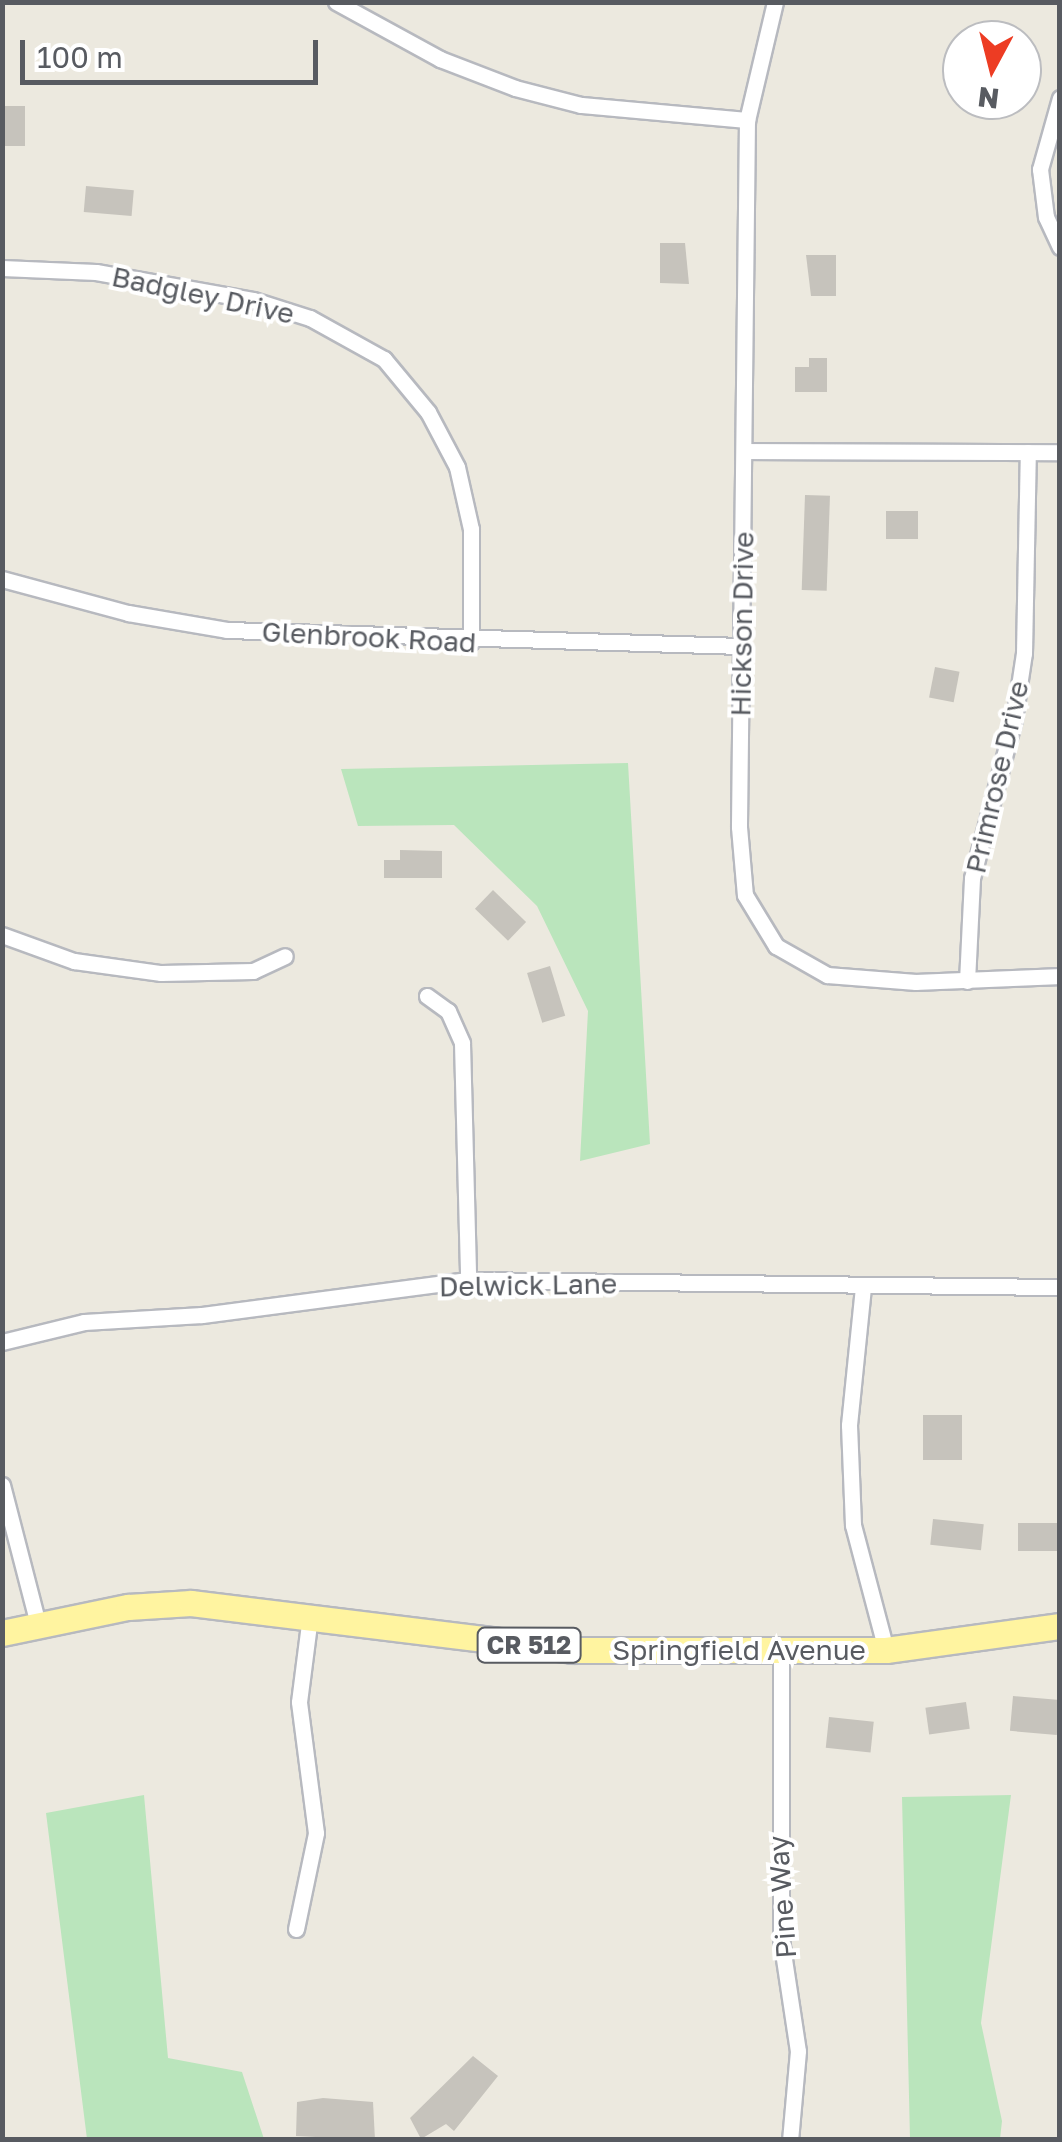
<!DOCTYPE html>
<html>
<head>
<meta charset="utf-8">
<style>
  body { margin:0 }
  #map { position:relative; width:1062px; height:2142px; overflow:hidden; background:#ece9df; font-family:"Golos Text",sans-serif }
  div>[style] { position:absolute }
  .green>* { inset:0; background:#bae5bc }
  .building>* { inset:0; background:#c6c3bc; transform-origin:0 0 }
  .roads { filter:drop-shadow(2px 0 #b7b9bf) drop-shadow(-2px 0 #b7b9bf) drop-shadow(0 2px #b7b9bf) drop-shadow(0 -2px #b7b9bf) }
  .minor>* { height:15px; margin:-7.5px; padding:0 7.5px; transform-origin:7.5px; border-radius:7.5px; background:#fff }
  .primary>* { height:25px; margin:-12.5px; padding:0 12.5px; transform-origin:12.5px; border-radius:12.5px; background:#fff4a0 }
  span { translate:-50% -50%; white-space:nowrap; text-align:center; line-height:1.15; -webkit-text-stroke:8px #fff; paint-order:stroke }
  .shield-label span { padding:2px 8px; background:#fff; border:2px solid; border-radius:8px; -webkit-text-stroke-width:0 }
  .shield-label { font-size:25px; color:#585b61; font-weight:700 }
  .street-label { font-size:28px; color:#585b61 }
  .frame { position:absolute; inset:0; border:5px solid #585b61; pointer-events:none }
  .north { position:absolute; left:942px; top:20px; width:100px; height:100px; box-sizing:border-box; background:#fff; border:2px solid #bcbdc0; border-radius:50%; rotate:187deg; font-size:28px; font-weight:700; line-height:40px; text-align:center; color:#585b61 }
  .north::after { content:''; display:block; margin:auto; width:35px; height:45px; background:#ed3c23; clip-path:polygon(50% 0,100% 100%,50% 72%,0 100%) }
  .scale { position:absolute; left:20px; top:40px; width:298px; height:45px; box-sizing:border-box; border:5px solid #585b61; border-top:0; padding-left:12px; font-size:30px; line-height:35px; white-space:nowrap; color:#585b61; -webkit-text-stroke:8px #fff; paint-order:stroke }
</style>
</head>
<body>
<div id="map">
  <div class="green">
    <div style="clip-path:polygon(628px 763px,650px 1144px,580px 1161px,588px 1011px,537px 906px,454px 825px,358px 826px,341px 769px)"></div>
    <div style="clip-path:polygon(144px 1795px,168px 2058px,242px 2072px,264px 2139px,87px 2139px,46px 1813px)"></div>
    <div style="clip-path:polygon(1011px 1795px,981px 2023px,1002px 2121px,1000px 2139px,910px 2139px,902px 1797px)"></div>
  </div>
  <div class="building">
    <div style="left:2px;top:106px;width:23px;height:40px"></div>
    <div style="left:86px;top:186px;width:48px;height:26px;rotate:5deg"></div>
    <div style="clip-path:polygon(660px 243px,685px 243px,689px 284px,660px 283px)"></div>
    <div style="clip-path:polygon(806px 255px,836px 255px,836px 296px,811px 296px)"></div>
    <div style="clip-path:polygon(809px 358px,827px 358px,827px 392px,795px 392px,795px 367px,809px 367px)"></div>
    <div style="left:805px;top:495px;width:25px;height:95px;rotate:2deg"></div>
    <div style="left:886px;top:511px;width:32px;height:28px"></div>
    <div style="left:935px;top:667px;width:25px;height:31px;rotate:11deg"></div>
    <div style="clip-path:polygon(400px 850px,442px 851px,442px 878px,384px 878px,384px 860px,400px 860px)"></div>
    <div style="left:493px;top:890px;width:46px;height:26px;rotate:44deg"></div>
    <div style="left:550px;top:966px;width:52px;height:24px;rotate:73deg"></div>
    <div style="left:923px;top:1415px;width:39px;height:45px"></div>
    <div style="left:933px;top:1519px;width:51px;height:26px;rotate:6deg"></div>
    <div style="left:1060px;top:1523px;width:28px;height:42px;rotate:90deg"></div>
    <div style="left:1013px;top:1696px;width:47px;height:35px;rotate:5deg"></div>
    <div style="left:966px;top:1702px;width:27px;height:41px;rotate:82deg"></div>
    <div style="left:829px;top:1717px;width:45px;height:31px;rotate:6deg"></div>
    <div style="clip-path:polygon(473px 2056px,498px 2076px,454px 2131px,446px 2124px,421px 2139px,410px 2118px)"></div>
    <div style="clip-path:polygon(323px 2098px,373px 2102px,375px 2140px,296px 2136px,297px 2102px)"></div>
  </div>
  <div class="roads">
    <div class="minor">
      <div style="left:336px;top:2px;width:119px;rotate:28.7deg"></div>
      <div style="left:440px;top:59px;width:80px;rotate:21.1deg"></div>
      <div style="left:515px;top:88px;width:68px;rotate:14.4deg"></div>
      <div style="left:581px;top:105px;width:167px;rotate:5.2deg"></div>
      <div style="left:775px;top:2px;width:121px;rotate:103.3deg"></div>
      <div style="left:747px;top:120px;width:707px;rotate:90.65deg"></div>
      <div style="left:739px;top:827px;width:68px;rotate:85deg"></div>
      <div style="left:745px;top:895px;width:60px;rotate:58.7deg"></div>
      <div style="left:776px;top:946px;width:59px;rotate:29.6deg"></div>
      <div style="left:827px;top:975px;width:89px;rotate:4.5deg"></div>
      <div style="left:916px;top:982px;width:144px;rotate:-2.4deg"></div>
      <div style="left:1060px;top:98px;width:74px;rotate:105.7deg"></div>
      <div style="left:1040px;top:169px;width:48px;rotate:82.9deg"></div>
      <div style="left:1046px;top:217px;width:33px;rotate:65deg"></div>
      <div style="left:2px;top:268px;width:94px;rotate:2.4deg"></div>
      <div style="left:96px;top:272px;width:159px;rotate:10.1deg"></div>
      <div style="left:253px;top:300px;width:60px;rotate:17.5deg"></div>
      <div style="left:310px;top:318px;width:85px;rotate:29deg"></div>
      <div style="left:384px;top:359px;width:69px;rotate:50.3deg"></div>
      <div style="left:428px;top:412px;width:62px;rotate:62.2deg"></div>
      <div style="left:457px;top:467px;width:64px;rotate:77.3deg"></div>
      <div style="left:471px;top:529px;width:113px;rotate:90deg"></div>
      <div style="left:745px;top:451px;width:315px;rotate:0.2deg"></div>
      <div style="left:2px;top:579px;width:131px;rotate:15.1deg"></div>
      <div style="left:128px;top:613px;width:100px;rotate:9.7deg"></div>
      <div style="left:227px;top:630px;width:515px;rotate:1.78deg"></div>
      <div style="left:2px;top:935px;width:77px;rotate:19.9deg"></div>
      <div style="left:74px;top:961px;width:88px;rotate:7.9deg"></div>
      <div style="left:161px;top:973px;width:92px;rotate:-1.2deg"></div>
      <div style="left:253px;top:971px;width:35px;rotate:-25deg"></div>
      <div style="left:967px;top:981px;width:103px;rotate:-87.2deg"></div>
      <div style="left:972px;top:878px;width:164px;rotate:-75.2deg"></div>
      <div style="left:1014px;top:719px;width:67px;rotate:-81.4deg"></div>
      <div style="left:1024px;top:653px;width:201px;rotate:-88.9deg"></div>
      <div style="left:427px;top:996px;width:26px;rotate:36deg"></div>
      <div style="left:448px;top:1011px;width:35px;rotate:66deg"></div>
      <div style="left:462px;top:1043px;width:237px;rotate:88.5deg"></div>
      <div style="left:863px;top:1287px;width:139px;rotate:95.8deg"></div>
      <div style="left:849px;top:1425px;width:100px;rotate:87.7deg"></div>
      <div style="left:853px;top:1525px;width:129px;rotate:75.2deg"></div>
      <div style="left:2px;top:1342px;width:84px;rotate:-13.7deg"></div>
      <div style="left:84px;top:1322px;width:118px;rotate:-3.4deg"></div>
      <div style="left:202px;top:1315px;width:268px;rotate:-7.5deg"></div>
      <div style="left:468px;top:1280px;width:589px;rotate:0.68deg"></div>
      <div style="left:2px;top:1485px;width:144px;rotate:75.5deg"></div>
      <div style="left:781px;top:1654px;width:285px;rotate:90deg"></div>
      <div style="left:781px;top:1939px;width:113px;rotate:81.4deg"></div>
      <div style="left:798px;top:2051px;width:89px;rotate:95.1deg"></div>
      <div style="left:296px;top:1929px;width:98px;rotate:-78.2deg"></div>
      <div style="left:316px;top:1833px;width:132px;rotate:-97.4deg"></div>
      <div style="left:299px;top:1702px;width:87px;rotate:-82.7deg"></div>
    </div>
    <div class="primary">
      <div style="left:2px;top:1633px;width:129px;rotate:-11.7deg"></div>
      <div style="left:128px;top:1607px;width:63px;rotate:-3.6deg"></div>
      <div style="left:191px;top:1603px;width:384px;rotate:7deg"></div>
      <div style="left:572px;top:1650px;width:314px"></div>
      <div style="left:886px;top:1650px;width:176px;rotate:-7.9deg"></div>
    </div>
  </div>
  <div class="shield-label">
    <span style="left:529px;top:1645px">CR 512</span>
  </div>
  <div class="street-label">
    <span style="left:203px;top:295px;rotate:12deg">Badgley Drive</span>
    <span style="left:742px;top:624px;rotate:-89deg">Hickson Drive</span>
    <span style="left:369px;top:637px;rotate:3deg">Glenbrook Road</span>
    <span style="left:997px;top:777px;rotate:-77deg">Primrose Drive</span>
    <span style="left:528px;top:1285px;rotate:-1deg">Delwick Lane</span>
    <span style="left:739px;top:1650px">Springfield Avenue</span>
    <span style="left:782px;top:1897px;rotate:-94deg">Pine Way</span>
  </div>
  <div class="frame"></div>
  <div class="north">N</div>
  <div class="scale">100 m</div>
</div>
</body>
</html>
